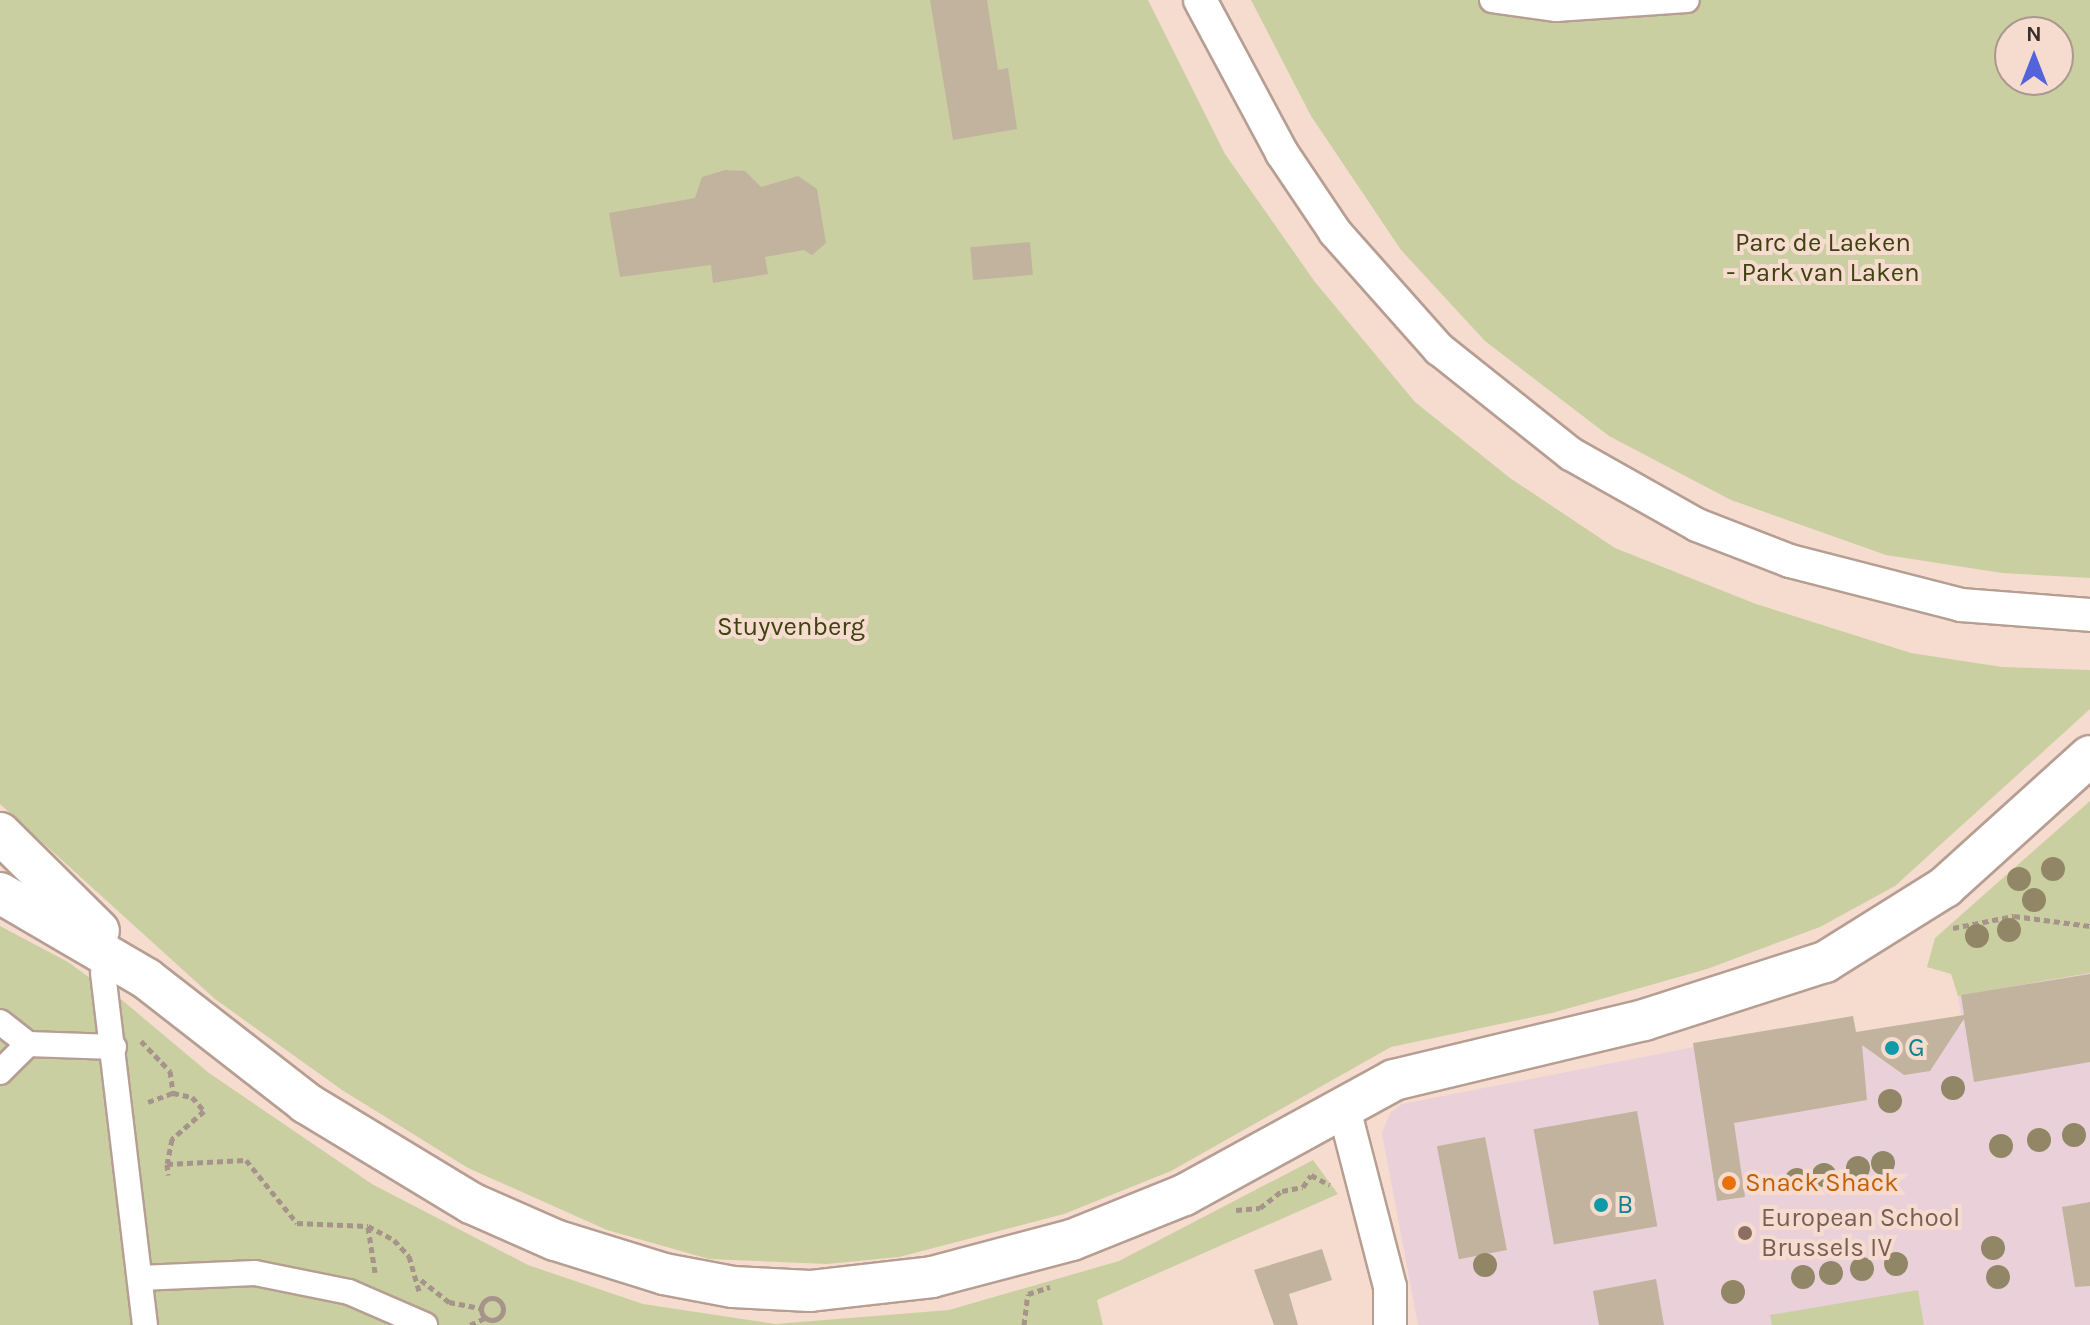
<!DOCTYPE html>
<html>
<head>
<meta charset="utf-8">
<style>
  body { margin:0 }
  #map { position:relative; width:2090px; height:1325px; overflow:hidden; background:#f6dccf; font-family:Karla,sans-serif }
  div>[style] { position:absolute }
  .education>* { inset:0; background:#ead0d9 }
  .green>* { inset:0; background:#cacfa1 }
  .building>* { inset:0; background:#c1b39e; transform-origin:0 0 }
  .path>* { height:5px; margin-top:-2.5px; transform-origin:0; background:repeating-linear-gradient(90deg,#a69389 0 6px,transparent 0 10px) }
  .path>.ring { margin:-2.5px; padding:0; box-sizing:content-box; background:none; border:5px solid #a69389; border-radius:50% }
  .roads { filter:drop-shadow(2px 0 #b69e92) drop-shadow(-2px 0 #b69e92) drop-shadow(0 2px #b69e92) drop-shadow(0 -2px #b69e92) }
  .pedestrian>* { height:24px; margin:-12px; padding:0 12px; transform-origin:12px; border-radius:12px; background:#fff }
  .minor>* { height:32px; margin:-16px; padding:0 16px; transform-origin:16px; border-radius:16px; background:#fff }
  .tertiary>* { height:40px; margin:-20px; padding:0 20px; transform-origin:20px; border-radius:20px; background:#fff }
  .trees>* { width:24px; height:24px; margin:-12px; border-radius:50%; background:#918766 }
  .dots>* { width:22px; height:22px; translate:-50% -50%; box-sizing:border-box; border:4px solid #f6dccf; border-radius:50% }
  span { translate:-50% -50%; white-space:nowrap; text-align:center; line-height:1.15; -webkit-text-stroke:8px #f6dccf; paint-order:stroke }
  .park-label { font-size:26px; color:#3e4110 }
  .culture-label { font-size:26px; color:#0d838f }
  .left { translate:0 -50%; text-align:left }
  .food-label { font-size:26px; color:#c56008 }
  .education-label { font-size:26px; color:#785e54 }
  .north { position:absolute; left:1994px; top:16px; width:80px; height:80px; box-sizing:border-box; background:#f6dccf; border:2px solid #aa978d; border-radius:50%; rotate:0deg; font-size:22px; font-weight:700; line-height:32px; text-align:center; color:#392f2a }
  .north::after { content:''; display:block; margin:auto; width:28px; height:36px; background:#5364da; clip-path:polygon(50% 0,100% 100%,50% 72%,0 100%) }
</style>
</head>
<body>
<div id="map">
  <div class="education">
    <div style="clip-path:polygon(2090px 973px,2090px 1325px,1418px 1325px,1382px 1133px,1390px 1113px,1402px 1104px,1853px 1016px,1858px 1044px,1880px 1028px,1938px 1019px,1940px 1029px,1963px 1026px,1958px 996px)"></div>
  </div>
  <div class="green">
    <div style="clip-path:polygon(0 0,1148px 0,1225px 154px,1315px 282px,1415px 402px,1510px 478px,1615px 548px,1756px 604px,1911px 653px,2002px 667px,2090px 670px,2090px 709px,1895px 886px,1820px 927px,1707px 969px,1552px 1013px,1391px 1047px,1171px 1171px,1064px 1214px,899px 1257px,827px 1264px,709px 1259px,607px 1230px,468px 1168px,342px 1090px,215px 999px,0 804px)"></div>
    <div style="clip-path:polygon(evenodd,1251px 0,2090px 0,2090px 578px,2002px 573px,1886px 555px,1731px 500px,1609px 436px,1485px 341px,1401px 250px,1311px 116px,1251px 0,2010px 32px,2058px 32px,2058px 80px,2010px 80px,2010px 32px)"></div>
    <div style="clip-path:polygon(2090px 801px,2090px 973px,1958px 996px,1951px 974px,1927px 967px,1935px 938px)"></div>
    <div style="clip-path:polygon(0 926px,68px 962px,90px 978px,98px 1002px,122px 1000px,209px 1073px,372px 1184px,528px 1265px,643px 1304px,775px 1324px,949px 1310px,1119px 1261px,1313px 1160px,1338px 1194px,1097px 1300px,1103px 1325px,0 1325px)"></div>
    <div style="clip-path:polygon(1918px 1290px,1924px 1325px,1772px 1325px,1770px 1315px)"></div>
  </div>
  <div class="building">
    <div style="clip-path:polygon(930px 0,987px 0,998px 70px,1008px 68px,1017px 129px,953px 140px)"></div>
    <div style="clip-path:polygon(725px 170px,745px 171px,761px 187px,798px 176px,817px 189px,826px 243px,812px 255px,804px 250px,765px 257px,768px 274px,713px 283px,711px 265px,620px 277px,609px 213px,695px 198px,702px 177px)"></div>
    <div style="left:1030px;top:242px;width:33px;height:60px;rotate:85deg"></div>
    <div style="clip-path:polygon(2090px 974px,2090px 1062px,1974px 1082px,1964px 1019px,1930px 1071px,1904px 1075px,1862px 1045px,1867px 1100px,1734px 1123px,1745px 1197px,1717px 1201px,1693px 1043px,1853px 1016px,1856px 1032px,1964px 1015px,1961px 995px)"></div>
    <div style="left:1637px;top:1111px;width:117px;height:105px;rotate:80deg"></div>
    <div style="left:1485px;top:1137px;width:115px;height:49px;rotate:79deg"></div>
    <div style="clip-path:polygon(2090px 1202px,2090px 1286px,2075px 1287px,2062px 1207px)"></div>
    <div style="clip-path:polygon(1322px 1249px,1332px 1280px,1289px 1294px,1298px 1325px,1274px 1325px,1254px 1270px)"></div>
    <div style="clip-path:polygon(1656px 1279px,1664px 1325px,1599px 1325px,1593px 1291px)"></div>
  </div>
  <div class="path">
    <div style="left:1953px;top:928px;width:62px;rotate:-11.1deg"></div>
    <div style="left:2014px;top:916px;width:77px;rotate:7.5deg"></div>
    <div style="left:141px;top:1041px;width:42px;rotate:46deg"></div>
    <div style="left:170px;top:1071px;width:22px;rotate:82deg"></div>
    <div style="left:173px;top:1093px;width:19px;rotate:12deg"></div>
    <div style="left:192px;top:1097px;width:18px;rotate:49deg"></div>
    <div style="left:204px;top:1111px;width:43px;rotate:138.8deg"></div>
    <div style="left:172px;top:1139px;width:25px;rotate:101deg"></div>
    <div style="left:167px;top:1164px;width:79px;rotate:-2.9deg"></div>
    <div style="left:246px;top:1160px;width:81px;rotate:51deg"></div>
    <div style="left:297px;top:1223px;width:71px;rotate:2.4deg"></div>
    <div style="left:368px;top:1226px;width:30px;rotate:28deg"></div>
    <div style="left:394px;top:1240px;width:22px;rotate:47deg"></div>
    <div style="left:409px;top:1256px;width:37px;rotate:74deg"></div>
    <div style="left:148px;top:1102px;width:27px;rotate:-20deg"></div>
    <div style="left:167px;top:1164px;width:11px;rotate:85deg"></div>
    <div style="left:1236px;top:1210px;width:24px;rotate:-5deg"></div>
    <div style="left:1260px;top:1208px;width:28px;rotate:-38deg"></div>
    <div style="left:1282px;top:1191px;width:21px;rotate:-11deg"></div>
    <div style="left:1303px;top:1187px;width:14px;rotate:-56deg"></div>
    <div style="left:1311px;top:1175px;width:21px;rotate:28deg"></div>
    <div style="left:368px;top:1227px;width:46px;rotate:81.2deg"></div>
    <div style="left:421px;top:1280px;width:36px;rotate:38deg"></div>
    <div style="left:449px;top:1302px;width:33px;rotate:11deg"></div>
    <div class="ring" style="left:481px;top:1298px;width:17px;height:17px"></div>
    <div style="left:470px;top:1325px;width:17px;rotate:-25deg"></div>
    <div style="left:1024px;top:1325px;width:31px;rotate:-83deg"></div>
    <div style="left:1028px;top:1294px;width:23px;rotate:-18deg"></div>
  </div>
  <div class="roads">
    <div class="pedestrian">
      <div style="left:1492px;top:0;width:65px;rotate:8deg"></div>
      <div style="left:1556px;top:9px;width:131px;rotate:-3.9deg"></div>
      <div style="left:103px;top:973px;width:354px;rotate:83.2deg"></div>
      <div style="left:0;top:1022px;width:36px;rotate:38deg"></div>
      <div style="left:28px;top:1044px;width:86px;rotate:2deg"></div>
      <div style="left:0;top:1072px;width:40px;rotate:-45deg"></div>
      <div style="left:140px;top:1278px;width:115px;rotate:-2.5deg"></div>
      <div style="left:255px;top:1273px;width:96px;rotate:11.4deg"></div>
      <div style="left:349px;top:1292px;width:83px;rotate:23.5deg"></div>
    </div>
    <div class="minor">
      <div style="left:1200px;top:0;width:174px;rotate:61.8deg"></div>
      <div style="left:1282px;top:153px;width:95px;rotate:56.1deg"></div>
      <div style="left:1335px;top:232px;width:157px;rotate:48.4deg"></div>
      <div style="left:1439px;top:349px;width:169px;rotate:38.5deg"></div>
      <div style="left:1571px;top:454px;width:145px;rotate:29.4deg"></div>
      <div style="left:1697px;top:525px;width:100px;rotate:21.2deg"></div>
      <div style="left:1790px;top:561px;width:177px;rotate:14.4deg"></div>
      <div style="left:1961px;top:605px;width:129px;rotate:4.4deg"></div>
      <div style="left:1343px;top:1105px;width:188px;rotate:75.5deg"></div>
      <div style="left:1390px;top:1287px;width:38px;rotate:90deg"></div>
    </div>
    <div class="tertiary">
      <div style="left:0;top:833px;width:139px;rotate:44.7deg"></div>
      <div style="left:0;top:893px;width:170px;rotate:30.3deg"></div>
      <div style="left:147px;top:979px;width:202px;rotate:37.9deg"></div>
      <div style="left:306px;top:1103px;width:193px;rotate:31.2deg"></div>
      <div style="left:471px;top:1203px;width:92px;rotate:23.8deg"></div>
      <div style="left:555px;top:1240px;width:114px;rotate:17.3deg"></div>
      <div style="left:664px;top:1274px;width:70px;rotate:10.7deg"></div>
      <div style="left:733px;top:1287px;width:77px;rotate:3deg"></div>
      <div style="left:810px;top:1291px;width:123px;rotate:-6.5deg"></div>
      <div style="left:932px;top:1277px;width:145px;rotate:-14.8deg"></div>
      <div style="left:1072px;top:1240px;width:121px;rotate:-21.9deg"></div>
      <div style="left:1184px;top:1195px;width:239px;rotate:-28.7deg"></div>
      <div style="left:1394px;top:1080px;width:257px;rotate:-13.5deg"></div>
      <div style="left:1644px;top:1020px;width:190px;rotate:-17.8deg"></div>
      <div style="left:1825px;top:962px;width:142px;rotate:-32deg"></div>
      <div style="left:1945px;top:887px;width:195px;rotate:-42.1deg"></div>
    </div>
  </div>
  <div class="trees">
    <div style="left:2053px;top:869px"></div>
    <div style="left:2019px;top:879px"></div>
    <div style="left:2034px;top:900px"></div>
    <div style="left:2009px;top:930px"></div>
    <div style="left:1977px;top:936px"></div>
    <div style="left:1953px;top:1088px"></div>
    <div style="left:1890px;top:1101px"></div>
    <div style="left:2074px;top:1135px"></div>
    <div style="left:2039px;top:1140px"></div>
    <div style="left:2001px;top:1146px"></div>
    <div style="left:1883px;top:1163px"></div>
    <div style="left:1858px;top:1168px"></div>
    <div style="left:1824px;top:1175px"></div>
    <div style="left:1797px;top:1180px"></div>
    <div style="left:1993px;top:1248px"></div>
    <div style="left:1896px;top:1264px"></div>
    <div style="left:1485px;top:1265px"></div>
    <div style="left:1862px;top:1269px"></div>
    <div style="left:1831px;top:1273px"></div>
    <div style="left:1803px;top:1277px"></div>
    <div style="left:1998px;top:1277px"></div>
    <div style="left:1733px;top:1292px"></div>
  </div>
  <div class="dots">
    <div style="left:1892px;top:1048px;background:#0f9aa8"></div>
    <div style="left:1729px;top:1183px;background:#e8710a"></div>
    <div style="left:1601px;top:1205px;background:#0f9aa8"></div>
    <div style="left:1745px;top:1233px;background:#8d6e63"></div>
  </div>
  <div class="park-label">
    <span style="left:1823px;top:258px">Parc de Laeken<br>- Park van Laken</span>
    <span style="left:791px;top:627px">Stuyvenberg</span>
  </div>
  <div class="culture-label">
    <span class="left" style="left:1908px;top:1048px">G</span>
    <span class="left" style="left:1617px;top:1205px">B</span>
  </div>
  <div class="food-label">
    <span class="left" style="left:1745px;top:1183px">Snack Shack</span>
  </div>
  <div class="education-label">
    <span class="left" style="left:1761px;top:1233px">European School<br>Brussels IV</span>
  </div>
  <div class="north">N</div>
</div>
</body>
</html>
